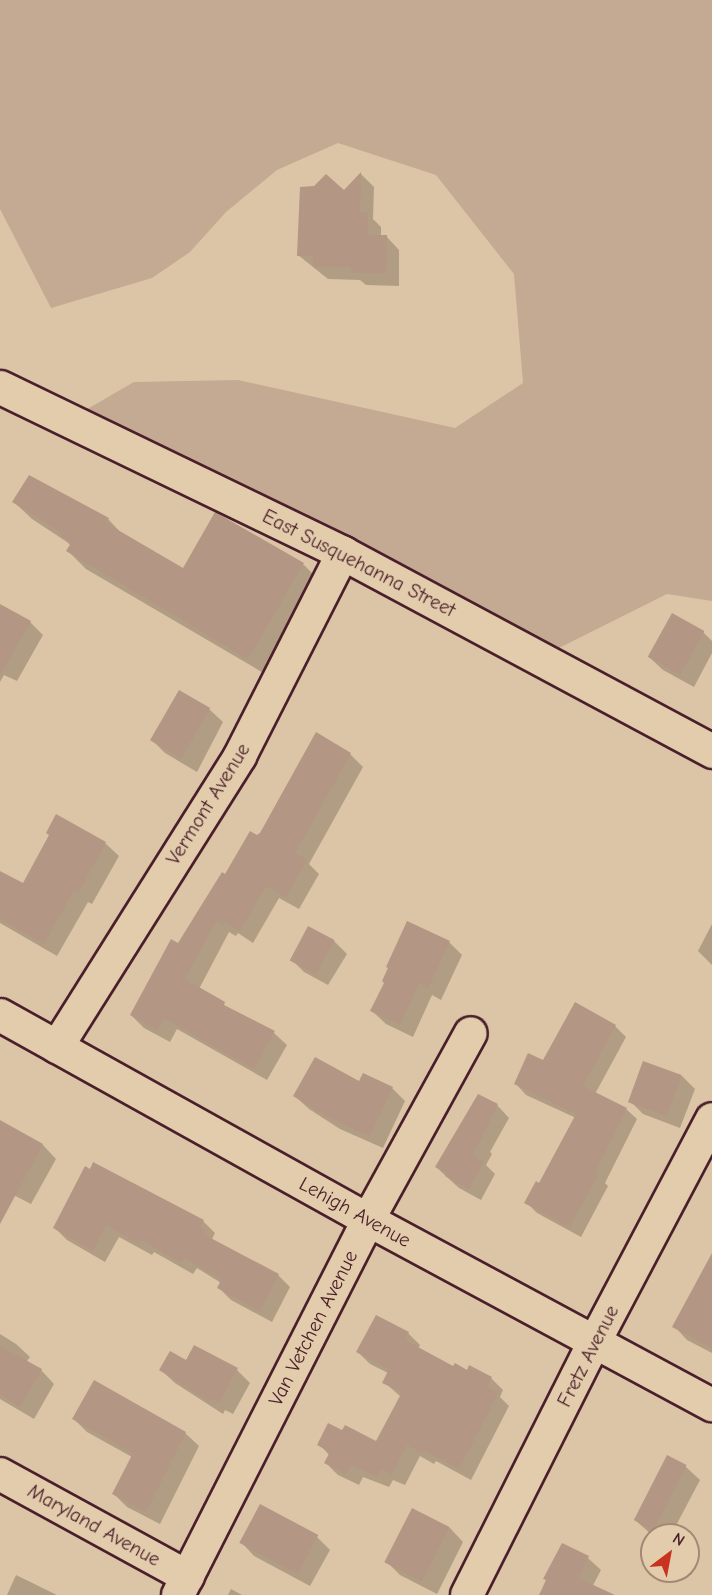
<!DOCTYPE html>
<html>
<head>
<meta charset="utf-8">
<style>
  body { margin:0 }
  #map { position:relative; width:712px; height:1595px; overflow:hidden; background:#dcc5a6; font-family:"Comic Neue",sans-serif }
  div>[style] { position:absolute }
  .green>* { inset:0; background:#c4aa92 }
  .shadow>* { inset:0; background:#0003 }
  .building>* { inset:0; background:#b39683; transform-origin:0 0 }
  .roads { filter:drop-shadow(2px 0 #4a1f2b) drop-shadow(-2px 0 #4a1f2b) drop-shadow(0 2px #4a1f2b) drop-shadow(0 -2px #4a1f2b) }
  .minor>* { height:32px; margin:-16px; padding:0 16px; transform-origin:16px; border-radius:16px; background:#e2ccab }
  .major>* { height:33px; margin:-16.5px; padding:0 16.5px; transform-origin:16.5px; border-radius:16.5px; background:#e2ccab }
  span { translate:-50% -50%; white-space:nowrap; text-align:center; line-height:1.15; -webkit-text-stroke:4.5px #e2ccab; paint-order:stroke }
  .street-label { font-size:20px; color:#4a1f2b }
  .north { position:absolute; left:640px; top:1523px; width:60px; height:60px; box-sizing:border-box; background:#e2ccab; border:2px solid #a58778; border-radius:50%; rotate:32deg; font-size:16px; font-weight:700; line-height:24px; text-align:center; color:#4a1f2b }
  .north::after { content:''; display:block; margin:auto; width:21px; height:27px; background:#c8321e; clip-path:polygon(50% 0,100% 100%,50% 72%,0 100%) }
</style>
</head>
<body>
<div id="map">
  <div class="green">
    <div style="clip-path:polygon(0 0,712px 0,712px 601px,667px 594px,539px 658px,70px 419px,134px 382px,238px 380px,455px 428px,523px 383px,514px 274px,436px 175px,338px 143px,277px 170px,226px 212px,190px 252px,152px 278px,51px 308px,0 209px)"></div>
  </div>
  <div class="shadow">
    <div style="clip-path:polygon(361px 174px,374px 187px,373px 219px,381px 227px,381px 236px,386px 236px,399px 250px,399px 286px,366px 285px,360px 280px,328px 279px,298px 255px,344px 192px)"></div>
    <div style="clip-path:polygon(14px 502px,108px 519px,124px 536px,183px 570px,216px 514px,304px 565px,321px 582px,267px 675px,86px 569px,68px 551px,71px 546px,67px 542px,32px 519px)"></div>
    <div style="clip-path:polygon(0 606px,30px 622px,43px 635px,17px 681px,4px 675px,0 682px)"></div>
    <div style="clip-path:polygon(703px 632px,712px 641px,712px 653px,694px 687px,663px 670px,649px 657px)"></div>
    <div style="clip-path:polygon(209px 709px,223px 722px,197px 772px,165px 753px,152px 740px)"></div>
    <div style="clip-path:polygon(350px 754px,363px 767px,309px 864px,319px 874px,299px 909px,279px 898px,253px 943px,238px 933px,236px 936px,229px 932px,199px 989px,232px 1011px,274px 1033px,287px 1045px,267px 1080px,177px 1029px,170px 1042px,144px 1028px,131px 1015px,226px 876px,257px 836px)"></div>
    <div style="clip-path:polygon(57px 816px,105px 843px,119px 856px,92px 904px,88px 902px,57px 956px,0 923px,0 872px,23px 886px,51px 836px)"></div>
    <div style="clip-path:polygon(712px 924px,712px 965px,698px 951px)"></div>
    <div style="clip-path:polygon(309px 928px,334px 941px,347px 954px,328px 985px,304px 972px,291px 959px)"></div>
    <div style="clip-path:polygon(449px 942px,462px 955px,441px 1000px,432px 995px,413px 1037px,386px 1024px,372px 1011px)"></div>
    <div style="clip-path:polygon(615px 1026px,626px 1037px,595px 1094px,626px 1109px,637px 1119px,605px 1183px,608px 1186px,581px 1237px,537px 1213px,526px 1202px,540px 1185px,576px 1118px,526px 1095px,516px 1084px,544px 1062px)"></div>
    <div style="clip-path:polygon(644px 1062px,682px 1076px,695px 1089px,680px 1128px,643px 1114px,630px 1101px)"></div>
    <div style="clip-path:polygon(359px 1083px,392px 1088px,405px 1101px,383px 1148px,340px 1129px,309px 1109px,295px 1096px)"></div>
    <div style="clip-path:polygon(497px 1105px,509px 1118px,490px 1152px,492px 1154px,486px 1165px,495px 1174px,481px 1200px,459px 1188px,436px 1167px)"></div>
    <div style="clip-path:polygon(0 1123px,43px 1145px,56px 1159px,31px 1204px,0 1188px)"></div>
    <div style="clip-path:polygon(85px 1168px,203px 1221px,215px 1233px,212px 1239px,278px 1275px,290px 1287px,272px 1322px,231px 1300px,219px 1288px,221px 1283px,197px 1268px,193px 1274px,154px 1252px,152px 1255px,119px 1237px,105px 1262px,67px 1240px,55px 1228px)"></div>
    <div style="clip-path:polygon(712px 1256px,712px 1353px,687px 1340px,674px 1326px)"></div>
    <div style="clip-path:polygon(408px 1333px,420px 1345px,418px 1349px,454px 1368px,491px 1378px,503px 1390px,500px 1397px,509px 1406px,471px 1480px,436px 1461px,434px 1464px,420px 1456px,405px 1485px,393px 1480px,389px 1487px,363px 1477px,359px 1485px,338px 1475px,326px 1463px,330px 1456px,319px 1444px,377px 1443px,401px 1397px,384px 1382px,388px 1373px,370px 1364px,358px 1352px)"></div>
    <div style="clip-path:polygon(0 1334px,16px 1344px,30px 1357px,26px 1362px,41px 1370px,54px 1384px,34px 1419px,0 1399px)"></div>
    <div style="clip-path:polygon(187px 1362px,237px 1370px,250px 1383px,233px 1414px,225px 1410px,223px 1414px,175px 1383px,161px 1370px)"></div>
    <div style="clip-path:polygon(95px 1382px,185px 1433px,199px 1446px,160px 1524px,127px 1507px,114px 1494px,132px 1457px,87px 1432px,74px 1419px)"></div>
    <div style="clip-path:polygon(668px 1457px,686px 1467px,700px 1480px,671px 1535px,652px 1535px,635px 1520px)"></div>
    <div style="clip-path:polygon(413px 1510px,450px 1528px,463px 1542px,437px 1594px,400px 1575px,387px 1562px)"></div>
    <div style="clip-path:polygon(317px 1537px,330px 1550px,310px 1586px,254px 1556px,241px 1542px)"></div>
    <div style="clip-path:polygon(588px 1558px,601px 1570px,590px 1591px,592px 1595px,541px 1595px)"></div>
    <div style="clip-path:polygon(16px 1575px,57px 1595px,7px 1595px)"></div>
    <div style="clip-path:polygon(231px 1589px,242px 1595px,228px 1595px)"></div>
  </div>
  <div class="building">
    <div style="clip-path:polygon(361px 172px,360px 212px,368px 212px,368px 235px,387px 235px,386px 273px,351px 273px,351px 267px,313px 267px,313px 255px,297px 256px,300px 187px,314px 186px,326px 174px,344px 190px)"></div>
    <div style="clip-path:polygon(29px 475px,109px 518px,106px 523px,183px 568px,215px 512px,304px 563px,248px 659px,66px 551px,71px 543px,60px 536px,62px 533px,12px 502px)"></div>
    <div style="clip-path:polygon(0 604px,31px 621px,0 675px)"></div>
    <div style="left:672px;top:613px;width:37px;height:50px;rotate:29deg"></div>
    <div style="left:179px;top:690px;width:36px;height:58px;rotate:30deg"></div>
    <div style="clip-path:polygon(316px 732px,351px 753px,295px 853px,307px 860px,286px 897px,266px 886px,240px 931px,224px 922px,223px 925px,216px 921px,185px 979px,225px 1002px,224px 1005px,275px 1031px,254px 1069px,164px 1018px,157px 1030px,130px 1015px,171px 939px,178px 943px,222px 872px,225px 874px,250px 831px,257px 835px,260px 833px)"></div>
    <div style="clip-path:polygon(56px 814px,106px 842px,79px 892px,74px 890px,44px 944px,0 919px,0 871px,23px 883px,49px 835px,46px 833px)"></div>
    <div style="clip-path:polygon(407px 921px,450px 941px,428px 988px,419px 983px,400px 1025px,370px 1011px,384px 983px,382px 981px,388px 968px,386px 967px)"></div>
    <div style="left:308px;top:926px;width:30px;height:39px;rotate:28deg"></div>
    <div style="clip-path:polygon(575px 1002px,616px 1025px,583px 1086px,627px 1108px,595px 1173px,598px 1175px,570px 1227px,524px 1203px,536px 1181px,539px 1183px,576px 1114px,514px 1084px,528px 1053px,543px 1060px)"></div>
    <div style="clip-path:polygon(315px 1057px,359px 1081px,363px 1073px,393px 1087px,370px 1136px,325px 1116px,293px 1096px)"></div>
    <div style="left:643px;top:1061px;width:41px;height:44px;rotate:20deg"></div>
    <div style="clip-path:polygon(478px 1094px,498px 1104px,473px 1155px,484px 1161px,469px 1189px,445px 1176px,447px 1173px,435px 1167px)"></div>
    <div style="clip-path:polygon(0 1120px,43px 1144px,0 1224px)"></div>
    <div style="clip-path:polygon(93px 1162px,204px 1220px,200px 1227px,205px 1230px,203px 1234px,279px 1274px,260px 1311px,217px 1288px,221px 1280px,184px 1257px,181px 1263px,142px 1240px,139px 1244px,106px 1225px,93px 1251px,53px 1228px,85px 1166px,90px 1169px)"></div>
    <div style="clip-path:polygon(712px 1253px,712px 1348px,672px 1327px)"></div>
    <div style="clip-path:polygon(376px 1315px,409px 1332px,405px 1340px,453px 1366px,455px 1363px,467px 1370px,469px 1365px,492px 1377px,487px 1387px,498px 1393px,459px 1469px,423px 1450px,422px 1453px,407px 1445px,392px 1474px,381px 1469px,377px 1476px,351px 1466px,346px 1474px,324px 1463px,330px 1452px,317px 1445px,328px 1423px,342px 1430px,345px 1425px,376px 1441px,402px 1392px,382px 1383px,389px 1369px,356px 1352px)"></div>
    <div style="clip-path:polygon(194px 1345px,238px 1368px,219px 1402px,211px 1398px,209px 1402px,159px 1370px,170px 1351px,186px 1360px)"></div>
    <div style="clip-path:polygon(0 1346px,42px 1369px,20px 1407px,0 1395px)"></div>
    <div style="clip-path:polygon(94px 1380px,186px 1432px,146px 1512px,112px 1494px,133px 1453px,72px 1419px)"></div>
    <div style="left:667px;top:1455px;width:22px;height:73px;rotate:27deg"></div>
    <div style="left:260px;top:1504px;width:66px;height:44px;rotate:28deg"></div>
    <div style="left:412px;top:1508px;width:42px;height:61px;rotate:27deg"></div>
    <div style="clip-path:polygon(562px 1543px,589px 1556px,578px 1578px,615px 1595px,539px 1595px,546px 1580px,543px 1579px)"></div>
  </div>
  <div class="roads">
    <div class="minor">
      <div style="left:0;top:1015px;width:421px;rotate:29.1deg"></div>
      <div style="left:368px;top:1220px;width:391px;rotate:28.3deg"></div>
      <div style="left:57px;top:1047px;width:344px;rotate:-57.8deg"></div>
      <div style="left:240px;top:756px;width:228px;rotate:-63.1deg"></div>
      <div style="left:0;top:1474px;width:214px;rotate:28.7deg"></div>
      <div style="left:178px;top:1595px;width:420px;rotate:-63.1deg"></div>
      <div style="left:368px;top:1220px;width:213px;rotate:-61.2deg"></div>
      <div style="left:467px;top:1595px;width:282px;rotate:-63.3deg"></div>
      <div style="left:594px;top:1343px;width:253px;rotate:-62.2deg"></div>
    </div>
    <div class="major">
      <div style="left:0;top:387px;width:381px;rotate:25.8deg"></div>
      <div style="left:343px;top:553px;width:419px;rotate:28.2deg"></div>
    </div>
  </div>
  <div class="street-label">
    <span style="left:359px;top:563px;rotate:27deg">East Susquehanna Street</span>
    <span style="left:208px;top:804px;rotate:-58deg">Vermont Avenue</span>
    <span style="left:355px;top:1212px;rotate:29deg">Lehigh Avenue</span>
    <span style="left:313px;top:1328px;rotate:-63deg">Van Vetchen Avenue</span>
    <span style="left:588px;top:1356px;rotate:-63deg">Fretz Avenue</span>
    <span style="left:94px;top:1525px;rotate:29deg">Maryland Avenue</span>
  </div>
  <div class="north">N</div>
</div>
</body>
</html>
